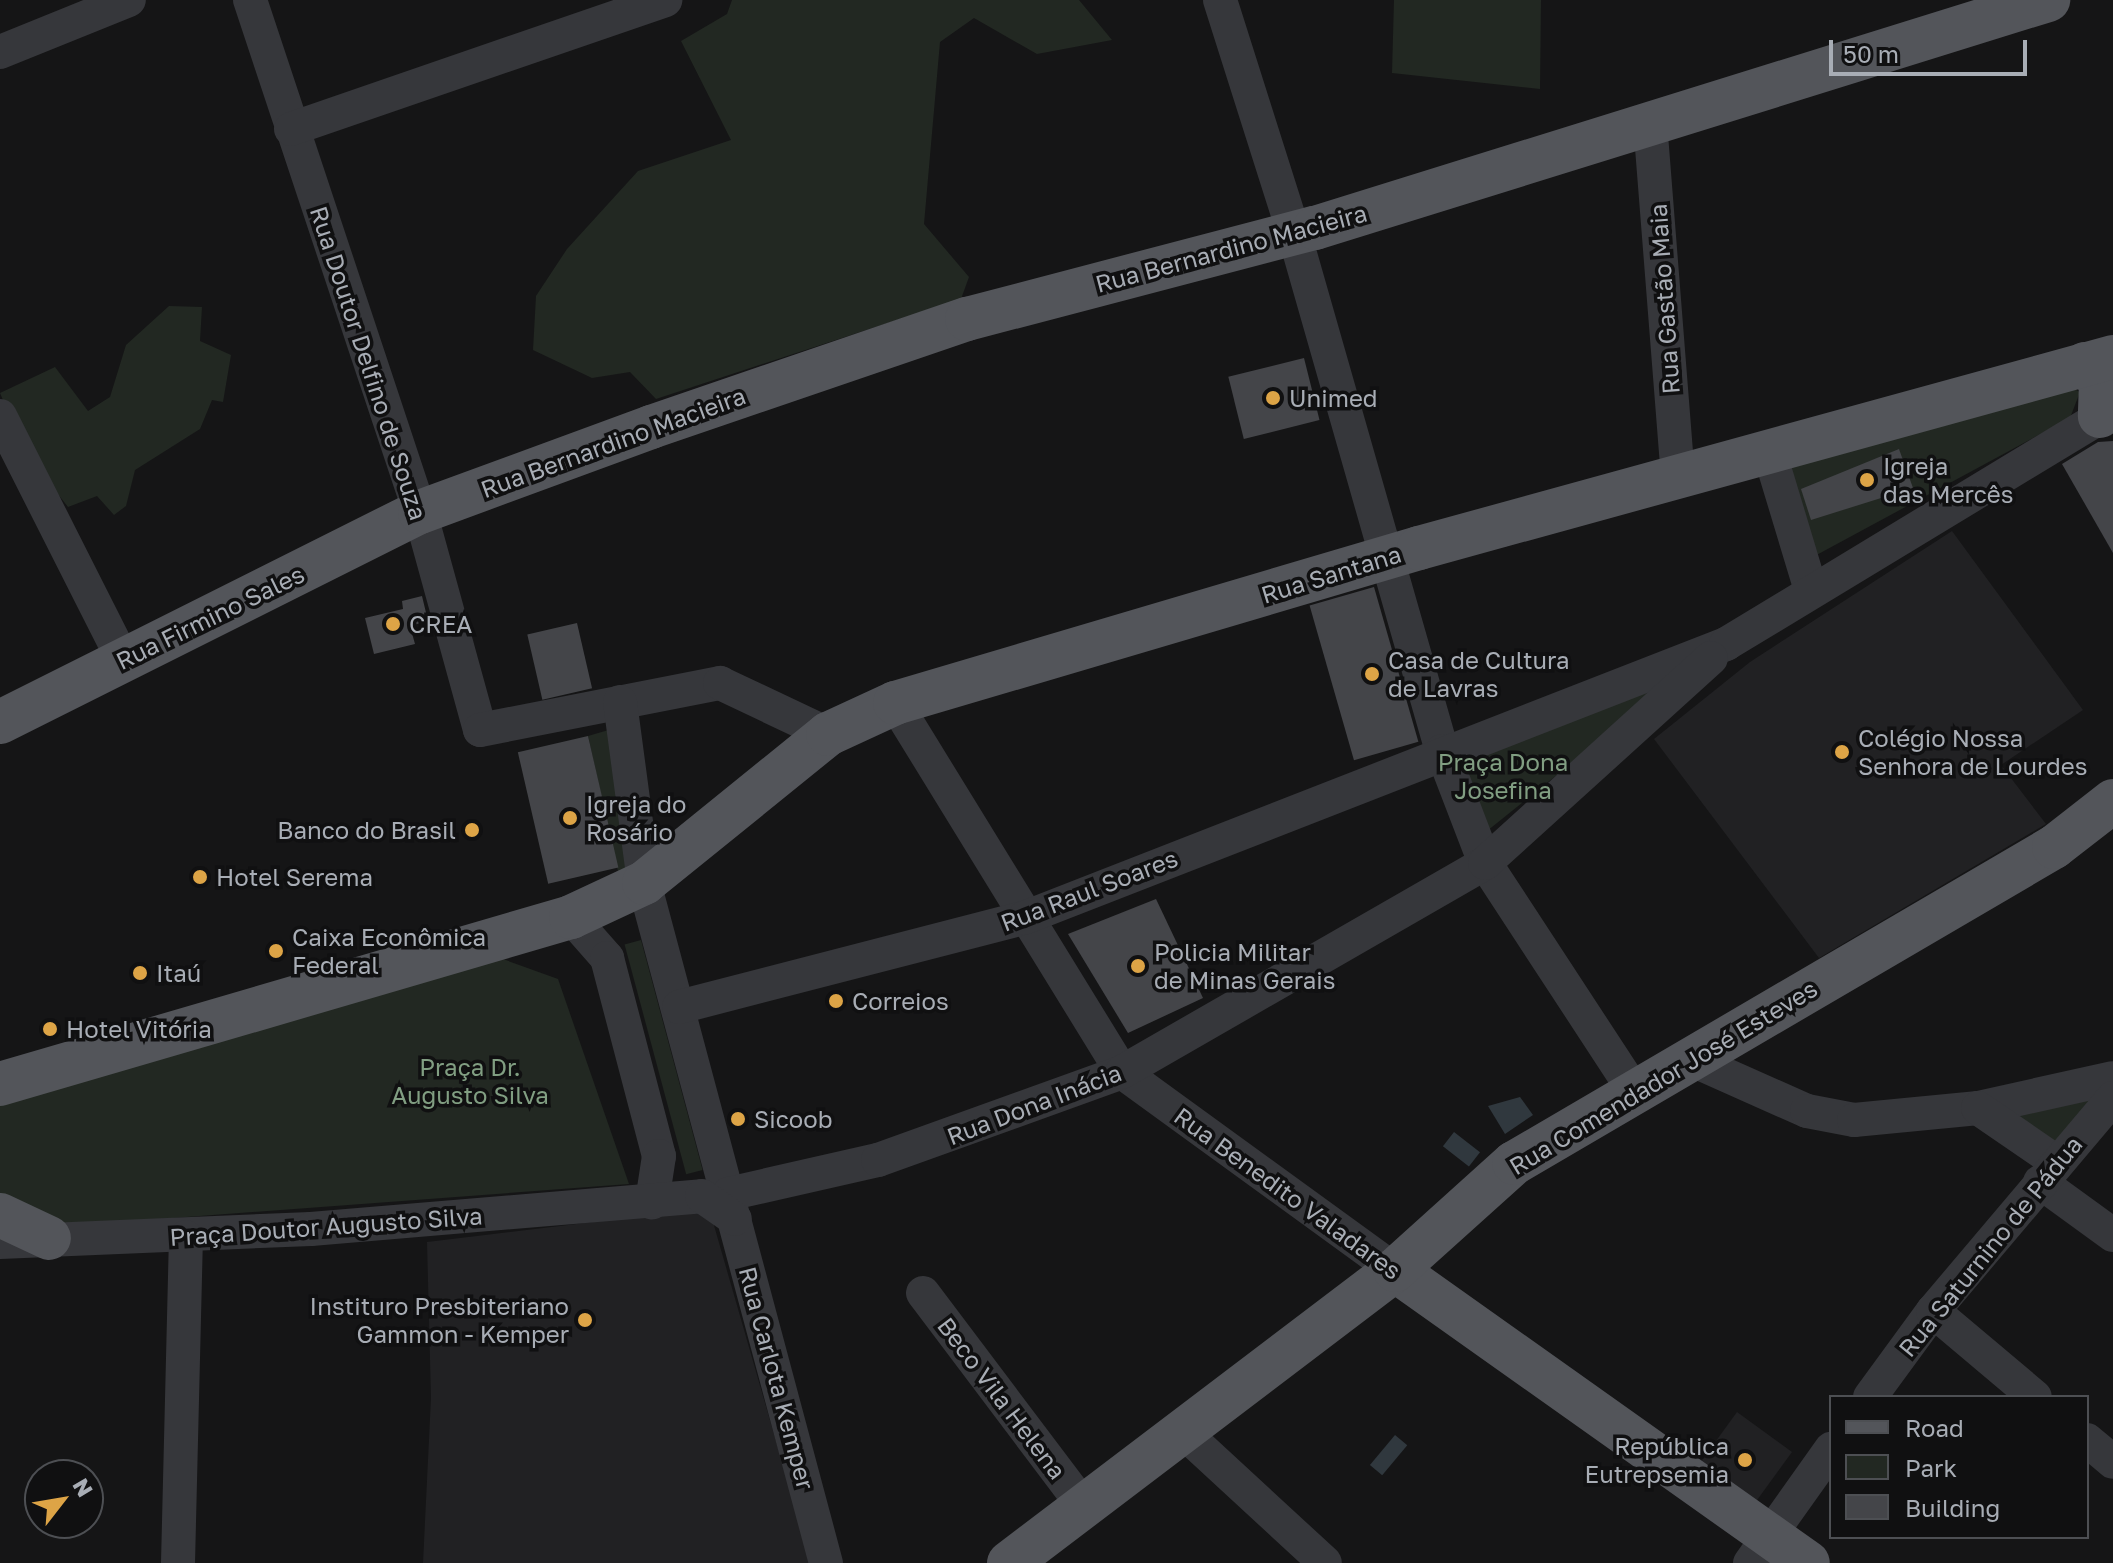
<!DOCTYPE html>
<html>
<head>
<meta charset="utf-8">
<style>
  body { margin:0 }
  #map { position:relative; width:2113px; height:1563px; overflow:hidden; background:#151516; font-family:"Golos Text",sans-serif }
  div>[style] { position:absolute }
  .built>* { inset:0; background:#212123; transform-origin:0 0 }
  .green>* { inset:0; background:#222822; transform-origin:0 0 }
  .water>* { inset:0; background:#30383e; transform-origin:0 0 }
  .building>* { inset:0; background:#444549; transform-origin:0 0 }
  .minor>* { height:34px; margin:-17px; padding:0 17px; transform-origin:17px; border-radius:17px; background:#36373b }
  .major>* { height:44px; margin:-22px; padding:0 22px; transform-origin:22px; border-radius:22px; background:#53555a }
  .dots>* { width:22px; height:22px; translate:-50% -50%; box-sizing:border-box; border:4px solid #101011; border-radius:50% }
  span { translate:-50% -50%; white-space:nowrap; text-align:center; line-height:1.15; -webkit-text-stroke:7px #101011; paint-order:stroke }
  .street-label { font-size:24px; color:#a8adb5 }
  .poi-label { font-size:24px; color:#a8adb5 }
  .left { translate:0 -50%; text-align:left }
  .right { translate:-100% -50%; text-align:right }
  .park-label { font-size:24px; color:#819e82 }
  .legend { position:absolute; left:1829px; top:1395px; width:260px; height:144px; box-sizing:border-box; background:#101011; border:2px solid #4d4f53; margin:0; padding:10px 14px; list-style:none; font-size:24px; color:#a8adb5 }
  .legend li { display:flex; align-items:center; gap:16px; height:40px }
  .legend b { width:40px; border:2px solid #4d4f53 }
  .north { position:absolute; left:24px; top:1459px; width:80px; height:80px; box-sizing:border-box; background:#101011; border:2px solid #4d4f53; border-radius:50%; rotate:59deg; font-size:22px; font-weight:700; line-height:32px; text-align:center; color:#a8adb5 }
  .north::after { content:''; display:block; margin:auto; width:28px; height:36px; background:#dda446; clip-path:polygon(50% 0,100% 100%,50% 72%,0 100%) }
  .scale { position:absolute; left:1829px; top:40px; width:198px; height:36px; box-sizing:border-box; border:4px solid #a8adb5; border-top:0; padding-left:10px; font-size:24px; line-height:28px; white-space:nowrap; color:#a8adb5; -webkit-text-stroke:6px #101011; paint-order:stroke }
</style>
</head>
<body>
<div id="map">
  <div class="built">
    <div style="clip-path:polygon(1952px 531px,2083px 710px,2001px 765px,2046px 824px,1819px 958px,1654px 739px,1750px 662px)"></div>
    <div style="clip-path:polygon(709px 1208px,811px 1563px,423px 1563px,431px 1398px,427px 1242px)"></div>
    <div style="left:1737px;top:1412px;width:68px;height:68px;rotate:36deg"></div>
  </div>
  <div class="green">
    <div style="clip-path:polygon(732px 0,1079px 0,1112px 40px,1037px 54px,974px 18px,940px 42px,924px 224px,969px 277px,961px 299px,656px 399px,630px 372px,592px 378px,533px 350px,536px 296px,567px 249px,638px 171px,731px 140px,681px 41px,727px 14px)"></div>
    <div style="clip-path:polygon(1394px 0,1541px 0,1540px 89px,1392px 73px)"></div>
    <div style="clip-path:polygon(169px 306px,202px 307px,200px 341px,231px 355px,223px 402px,212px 400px,200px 429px,135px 470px,126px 506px,114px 515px,97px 496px,68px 507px,25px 452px,0 393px,55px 367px,88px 411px,110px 397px,126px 345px)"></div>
    <div style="clip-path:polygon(2054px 379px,2080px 392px,2070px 418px,1811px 558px,1780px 458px)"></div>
    <div style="clip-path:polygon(1653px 678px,1663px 690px,1487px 831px,1461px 758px)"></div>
    <div style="clip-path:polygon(612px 729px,635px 874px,621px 885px,588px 736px)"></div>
    <div style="left:641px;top:940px;width:238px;height:17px;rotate:75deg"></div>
    <div style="clip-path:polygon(489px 954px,558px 979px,629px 1184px,0 1231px,0 1103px)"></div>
    <div style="clip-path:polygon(2110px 1083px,2056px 1146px,1996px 1111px)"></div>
  </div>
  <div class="water">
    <div style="clip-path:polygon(1520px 1097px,1533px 1115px,1505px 1134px,1488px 1106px)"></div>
    <div style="left:1454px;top:1132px;width:33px;height:18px;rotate:38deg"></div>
    <div style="left:1395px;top:1435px;width:16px;height:39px;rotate:40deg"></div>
  </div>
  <div class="building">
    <div style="left:1304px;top:358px;width:64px;height:78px;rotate:76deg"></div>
    <div style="clip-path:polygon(2113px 441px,2113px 553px,2062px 464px,2098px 442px)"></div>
    <div style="clip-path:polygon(1899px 449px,1913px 488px,1811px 520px,1801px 489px)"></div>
    <div style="left:1374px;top:587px;width:161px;height:67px;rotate:74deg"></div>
    <div style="clip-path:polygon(422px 596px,428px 621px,410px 626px,415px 644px,374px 654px,365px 618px,403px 609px,402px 601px)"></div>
    <div style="left:577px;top:623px;width:67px;height:51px;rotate:77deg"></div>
    <div style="left:588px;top:736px;width:135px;height:72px;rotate:77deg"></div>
    <div style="clip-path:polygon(1156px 899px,1203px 998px,1128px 1033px,1068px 934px)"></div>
  </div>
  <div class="minor">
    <div style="left:250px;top:0;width:539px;rotate:71.63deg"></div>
    <div style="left:420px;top:512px;width:226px;rotate:74.6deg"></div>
    <div style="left:480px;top:730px;width:245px;rotate:-11.1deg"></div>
    <div style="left:720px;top:683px;width:119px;rotate:25.3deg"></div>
    <div style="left:1220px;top:0;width:244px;rotate:72.4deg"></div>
    <div style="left:1294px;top:233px;width:539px;rotate:74.05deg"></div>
    <div style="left:1442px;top:751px;width:120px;rotate:69deg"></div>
    <div style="left:1485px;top:863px;width:272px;rotate:56.8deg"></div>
    <div style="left:0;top:52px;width:139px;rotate:-22deg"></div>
    <div style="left:1650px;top:122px;width:355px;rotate:85.5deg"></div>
    <div style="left:291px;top:129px;width:396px;rotate:-19deg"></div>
    <div style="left:0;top:416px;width:273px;rotate:63.2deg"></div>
    <div style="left:1769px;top:451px;width:145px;rotate:73.2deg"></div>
    <div style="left:620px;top:702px;width:183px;rotate:82.4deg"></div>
    <div style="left:644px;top:883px;width:704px;rotate:75.02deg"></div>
    <div style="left:895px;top:703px;width:433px;rotate:58.4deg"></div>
    <div style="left:1122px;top:1072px;width:337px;rotate:36deg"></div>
    <div style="left:571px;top:917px;width:55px;rotate:48.7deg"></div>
    <div style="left:607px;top:958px;width:205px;rotate:75.3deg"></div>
    <div style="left:659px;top:1156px;width:47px;rotate:98.7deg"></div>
    <div style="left:679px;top:1007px;width:356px;rotate:-14.5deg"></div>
    <div style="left:1024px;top:918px;width:754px;rotate:-21.32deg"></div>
    <div style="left:1726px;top:644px;width:452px;rotate:-31.2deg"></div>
    <div style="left:1690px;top:1059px;width:128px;rotate:24deg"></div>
    <div style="left:1807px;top:1111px;width:48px;rotate:10.8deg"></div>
    <div style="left:1854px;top:1120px;width:125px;rotate:-5.5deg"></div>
    <div style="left:1978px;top:1108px;width:138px;rotate:-12.5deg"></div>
    <div style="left:1978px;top:1108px;width:93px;rotate:34.5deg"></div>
    <div style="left:2040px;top:1182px;width:90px;rotate:36deg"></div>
    <div style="left:728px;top:1194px;width:154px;rotate:-12.8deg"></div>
    <div style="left:878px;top:1160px;width:259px;rotate:-19.8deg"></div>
    <div style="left:1122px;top:1072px;width:419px;rotate:-29.9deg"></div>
    <div style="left:1485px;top:863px;width:305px;rotate:-42.2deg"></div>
    <div style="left:0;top:1242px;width:311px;rotate:-2.4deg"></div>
    <div style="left:311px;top:1229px;width:392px;rotate:-4.8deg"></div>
    <div style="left:702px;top:1196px;width:40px;rotate:34.9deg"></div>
    <div style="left:923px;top:1293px;width:264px;rotate:53deg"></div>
    <div style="left:1933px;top:1311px;width:133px;rotate:40.1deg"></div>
    <div style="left:1870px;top:1397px;width:107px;rotate:-53.8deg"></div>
    <div style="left:1933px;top:1311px;width:279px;rotate:-49.8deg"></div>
    <div style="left:1180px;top:1429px;width:197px;rotate:42.7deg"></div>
    <div style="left:2087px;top:1440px;width:34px;rotate:40deg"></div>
    <div style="left:178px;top:1563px;width:326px;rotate:-88.6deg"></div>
    <div style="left:1750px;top:1563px;width:140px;rotate:-54.6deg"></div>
  </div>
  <div class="major">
    <div style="left:2085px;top:364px;width:24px;rotate:48deg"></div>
    <div style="left:2101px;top:382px;width:34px;rotate:92deg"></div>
    <div style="left:0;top:722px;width:470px;rotate:-26.6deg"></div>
    <div style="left:420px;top:512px;width:246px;rotate:-20.2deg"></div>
    <div style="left:651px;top:427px;width:334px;rotate:-18.9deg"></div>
    <div style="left:967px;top:319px;width:360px;rotate:-14.7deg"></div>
    <div style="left:1315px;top:228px;width:768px;rotate:-17.28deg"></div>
    <div style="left:0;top:1084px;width:595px;rotate:-16.3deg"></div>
    <div style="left:571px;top:917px;width:81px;rotate:-25deg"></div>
    <div style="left:644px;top:883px;width:237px;rotate:-39deg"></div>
    <div style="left:828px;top:734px;width:74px;rotate:-24.8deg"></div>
    <div style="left:895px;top:703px;width:546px;rotate:-16.48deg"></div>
    <div style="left:1419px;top:548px;width:720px;rotate:-15.39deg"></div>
    <div style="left:0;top:1215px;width:54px;rotate:25.1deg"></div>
    <div style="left:1395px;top:1270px;width:506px;rotate:35.35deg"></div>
    <div style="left:1009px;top:1563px;width:485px;rotate:-37.2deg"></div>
    <div style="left:1395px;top:1270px;width:160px;rotate:-42deg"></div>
    <div style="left:1514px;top:1163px;width:626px;rotate:-30.34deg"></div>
    <div style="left:2054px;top:847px;width:75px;rotate:-37.9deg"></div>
  </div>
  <div class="dots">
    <div style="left:1273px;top:398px;background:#dda446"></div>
    <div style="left:1867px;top:480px;background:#dda446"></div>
    <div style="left:393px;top:624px;background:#dda446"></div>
    <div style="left:1372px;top:674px;background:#dda446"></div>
    <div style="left:1842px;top:752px;background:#dda446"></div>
    <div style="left:570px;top:818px;background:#dda446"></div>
    <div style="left:472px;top:830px;background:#dda446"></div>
    <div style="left:200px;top:877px;background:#dda446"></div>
    <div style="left:276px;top:951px;background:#dda446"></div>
    <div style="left:1138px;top:966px;background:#dda446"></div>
    <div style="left:140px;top:973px;background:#dda446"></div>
    <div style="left:836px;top:1001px;background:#dda446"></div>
    <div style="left:50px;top:1029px;background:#dda446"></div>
    <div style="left:738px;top:1119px;background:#dda446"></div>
    <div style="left:585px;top:1320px;background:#dda446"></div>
    <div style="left:1745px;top:1460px;background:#dda446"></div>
  </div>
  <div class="street-label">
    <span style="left:1231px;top:248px;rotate:-15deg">Rua Bernardino Macieira</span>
    <span style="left:1664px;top:299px;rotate:-94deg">Rua Gastão Maia</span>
    <span style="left:369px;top:363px;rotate:72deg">Rua Doutor Delfino de Souza</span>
    <span style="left:613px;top:442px;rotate:-20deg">Rua Bernardino Macieira</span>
    <span style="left:1331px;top:574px;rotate:-17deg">Rua Santana</span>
    <span style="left:210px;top:617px;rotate:-26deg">Rua Firmino Sales</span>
    <span style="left:1089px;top:890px;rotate:-21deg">Rua Raul Soares</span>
    <span style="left:1663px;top:1077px;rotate:-31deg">Rua Comendador José Esteves</span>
    <span style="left:1034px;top:1104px;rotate:-21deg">Rua Dona Inácia</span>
    <span style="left:1288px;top:1193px;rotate:36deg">Rua Benedito Valadares</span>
    <span style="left:326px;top:1226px;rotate:-4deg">Praça Doutor Augusto Silva</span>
    <span style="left:1990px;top:1246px;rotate:-51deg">Rua Saturnino de Pádua</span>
    <span style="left:777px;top:1378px;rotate:75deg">Rua Carlota Kemper</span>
    <span style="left:1002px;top:1398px;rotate:53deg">Beco Vila Helena</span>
  </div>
  <div class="poi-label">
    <span class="left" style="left:1289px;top:398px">Unimed</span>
    <span class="left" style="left:1883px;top:480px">Igreja<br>das Mercês</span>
    <span class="left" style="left:409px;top:624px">CREA</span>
    <span class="left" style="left:1388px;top:674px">Casa de Cultura<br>de Lavras</span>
    <span class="left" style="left:1858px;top:752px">Colégio Nossa<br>Senhora de Lourdes</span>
    <span class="left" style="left:586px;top:818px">Igreja do<br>Rosário</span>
    <span class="right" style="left:456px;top:830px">Banco do Brasil</span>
    <span class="left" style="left:216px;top:877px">Hotel Serema</span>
    <span class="left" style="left:292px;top:951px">Caixa Econômica<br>Federal</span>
    <span class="left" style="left:1154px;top:966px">Policia Militar<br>de Minas Gerais</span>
    <span class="left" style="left:156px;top:973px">Itaú</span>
    <span class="left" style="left:852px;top:1001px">Correios</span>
    <span class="left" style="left:66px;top:1029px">Hotel Vitória</span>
    <span class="left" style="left:754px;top:1119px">Sicoob</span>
    <span class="right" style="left:569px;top:1320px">Instituro Presbiteriano<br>Gammon - Kemper</span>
    <span class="right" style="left:1729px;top:1460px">República<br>Eutrepsemia</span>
  </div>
  <div class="park-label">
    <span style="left:1503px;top:776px">Praça Dona<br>Josefina</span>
    <span style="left:470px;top:1081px">Praça Dr.<br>Augusto Silva</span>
  </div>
  <ul class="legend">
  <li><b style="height:10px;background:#53555a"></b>Road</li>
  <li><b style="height:22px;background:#222822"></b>Park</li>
  <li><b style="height:22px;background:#444549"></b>Building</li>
  </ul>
  <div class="north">N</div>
  <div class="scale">50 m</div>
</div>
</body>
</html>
